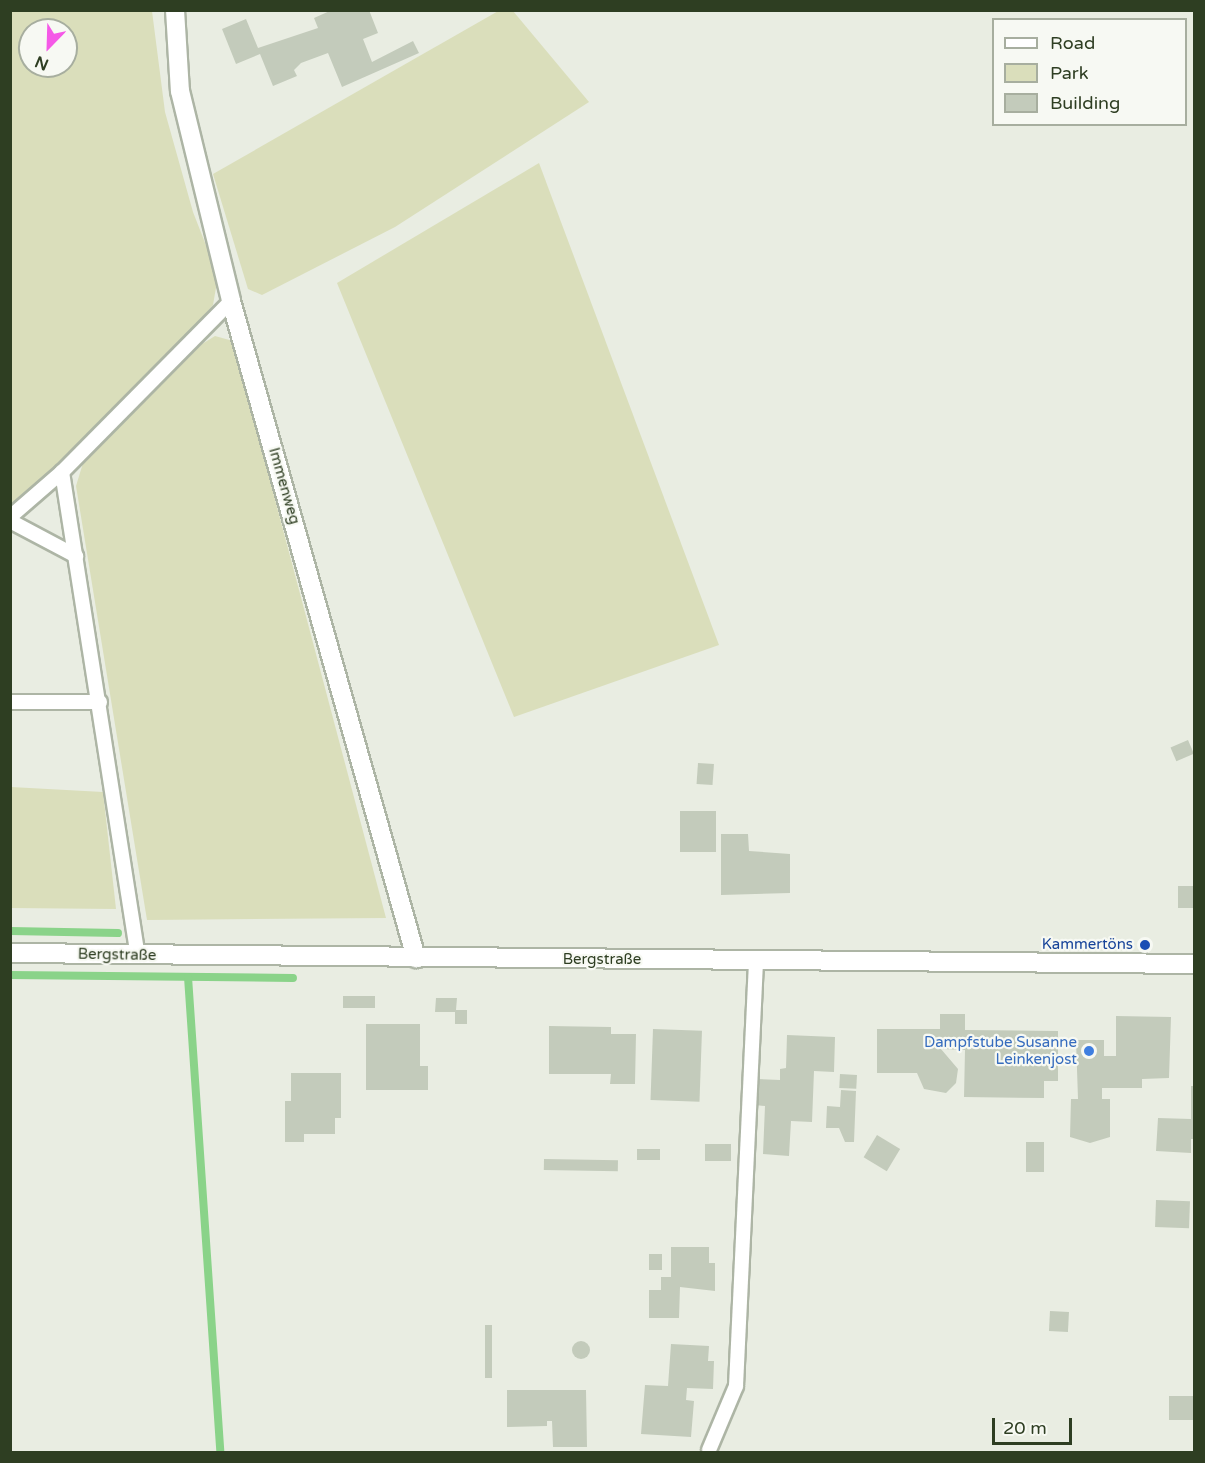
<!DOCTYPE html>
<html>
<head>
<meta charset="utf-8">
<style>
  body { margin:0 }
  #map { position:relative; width:1205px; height:1463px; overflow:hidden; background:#e9ede2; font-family:"Varela Round",sans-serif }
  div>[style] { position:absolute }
  .green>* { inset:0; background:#dadebb }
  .stream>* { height:8px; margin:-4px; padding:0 4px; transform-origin:4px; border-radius:4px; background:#8ad389 }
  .building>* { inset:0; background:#c3cbbb; transform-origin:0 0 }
  .round { border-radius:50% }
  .roads { filter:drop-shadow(2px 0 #adb5a5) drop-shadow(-2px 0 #adb5a5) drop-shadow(0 2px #adb5a5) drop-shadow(0 -2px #adb5a5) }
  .lane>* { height:14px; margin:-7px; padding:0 7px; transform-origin:7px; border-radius:7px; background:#fff }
  .street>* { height:18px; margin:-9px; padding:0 9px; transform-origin:9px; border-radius:9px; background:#fff }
  .secondary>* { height:18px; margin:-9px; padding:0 9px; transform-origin:9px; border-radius:9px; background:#fff }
  .dots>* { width:16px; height:16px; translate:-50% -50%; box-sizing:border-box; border:3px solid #f7f9f3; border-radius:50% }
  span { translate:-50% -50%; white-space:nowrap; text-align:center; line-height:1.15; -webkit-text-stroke:4.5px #f7f9f3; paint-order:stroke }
  .street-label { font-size:15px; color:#2e3e22 }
  .transit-label { font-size:15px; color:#164399 }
  .right { translate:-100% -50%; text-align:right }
  .shop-label { font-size:15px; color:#366cbe }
  .frame { position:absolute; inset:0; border:12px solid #2e3e22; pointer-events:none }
  .legend { position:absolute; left:992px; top:18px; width:195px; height:108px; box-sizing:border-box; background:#f7f9f3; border:2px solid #a7ae9f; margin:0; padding:8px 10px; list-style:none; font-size:18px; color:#2e3e22 }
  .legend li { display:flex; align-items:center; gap:12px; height:30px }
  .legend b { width:30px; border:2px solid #a7ae9f }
  .north { position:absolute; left:18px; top:18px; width:60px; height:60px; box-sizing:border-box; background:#f7f9f3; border:2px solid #a7ae9f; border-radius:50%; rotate:203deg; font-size:16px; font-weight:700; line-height:24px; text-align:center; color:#2e3e22 }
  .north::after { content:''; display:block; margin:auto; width:21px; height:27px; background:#f559e7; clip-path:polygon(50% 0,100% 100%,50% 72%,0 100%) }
  .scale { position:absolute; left:992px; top:1418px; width:80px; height:27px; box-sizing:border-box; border:3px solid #2e3e22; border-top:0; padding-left:8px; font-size:18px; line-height:21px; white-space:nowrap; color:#2e3e22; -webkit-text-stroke:4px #f7f9f3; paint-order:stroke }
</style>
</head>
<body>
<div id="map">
  <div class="green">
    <div style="clip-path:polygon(500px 10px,513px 11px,589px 102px,395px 227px,262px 295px,248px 289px,213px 174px)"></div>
    <div style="clip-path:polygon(evenodd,11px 11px,152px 11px,165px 112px,193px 212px,218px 276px,213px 305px,188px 334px,31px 491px,11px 505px,11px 11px,30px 30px,66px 30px,66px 66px,30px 66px,30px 30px)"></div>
    <div style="clip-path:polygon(539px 163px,719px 645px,514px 717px,337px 283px)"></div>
    <div style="clip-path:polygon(215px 336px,233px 341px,386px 918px,147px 920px,76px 486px,83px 463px,202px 344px)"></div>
    <div style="clip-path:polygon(11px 787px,103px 792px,116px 909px,11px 908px)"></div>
  </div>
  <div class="stream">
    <div style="left:10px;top:931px;width:108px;rotate:1.1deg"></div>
    <div style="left:10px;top:975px;width:283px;rotate:0.6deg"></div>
    <div style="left:188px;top:977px;width:476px;rotate:86.1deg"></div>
  </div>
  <div class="building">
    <div style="clip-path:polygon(332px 10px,369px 10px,378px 33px,363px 39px,372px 62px,413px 41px,419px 53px,342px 87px,328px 53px,301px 63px,294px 70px,297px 76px,273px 86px,260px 54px,236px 64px,222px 29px,246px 19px,258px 48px,318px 28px,314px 18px)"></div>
    <div style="left:1188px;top:740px;width:15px;height:19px;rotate:67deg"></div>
    <div style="left:698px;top:763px;width:16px;height:21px;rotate:4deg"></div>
    <div style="left:680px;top:811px;width:36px;height:41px"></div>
    <div style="clip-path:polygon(721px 834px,748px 834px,749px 851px,790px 854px,790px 893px,721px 895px)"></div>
    <div style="left:1178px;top:886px;width:16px;height:22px"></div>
    <div style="left:343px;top:996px;width:32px;height:12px"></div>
    <div style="clip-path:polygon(436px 998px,457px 998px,456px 1010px,467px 1010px,467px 1024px,455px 1024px,455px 1012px,435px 1012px)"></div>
    <div style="clip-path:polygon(940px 1014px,965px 1014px,965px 1030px,1058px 1031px,1058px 1081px,1044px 1081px,1044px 1098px,964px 1097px,965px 1050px,941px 1049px,958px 1069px,956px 1083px,946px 1093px,924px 1089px,917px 1073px,877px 1073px,877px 1029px,940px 1029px)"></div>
    <div style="clip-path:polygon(1116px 1016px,1171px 1017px,1169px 1078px,1142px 1079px,1142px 1088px,1102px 1088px,1102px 1099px,1110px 1099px,1110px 1137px,1090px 1143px,1070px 1137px,1071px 1099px,1078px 1099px,1076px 1040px,1104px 1040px,1104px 1056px,1116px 1056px)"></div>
    <div style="clip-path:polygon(366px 1024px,420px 1024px,420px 1066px,428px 1066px,428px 1090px,366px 1090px)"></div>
    <div style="clip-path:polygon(549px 1026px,611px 1027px,611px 1034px,636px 1034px,635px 1084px,610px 1084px,611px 1074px,549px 1074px)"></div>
    <div style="left:653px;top:1029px;width:49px;height:71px;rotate:2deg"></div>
    <div style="clip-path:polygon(787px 1035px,835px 1037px,834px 1072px,814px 1071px,812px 1122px,791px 1121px,789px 1156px,763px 1154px,765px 1106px,755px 1105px,757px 1079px,780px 1080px,780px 1069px,786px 1068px)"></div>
    <div style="clip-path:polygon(291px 1073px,341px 1073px,341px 1118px,335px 1118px,335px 1134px,304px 1134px,304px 1142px,285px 1142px,285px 1101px,291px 1101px)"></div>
    <div style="left:840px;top:1074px;width:17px;height:14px;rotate:3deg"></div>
    <div style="clip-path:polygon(1191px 1086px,1194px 1086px,1194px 1139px,1191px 1139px,1191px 1153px,1156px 1151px,1158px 1118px,1191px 1119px)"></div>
    <div style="clip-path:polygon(841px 1090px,856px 1091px,854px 1142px,845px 1142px,839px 1128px,826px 1128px,827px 1106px,840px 1107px)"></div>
    <div style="left:877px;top:1135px;width:27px;height:26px;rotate:31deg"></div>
    <div style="left:1026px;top:1142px;width:18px;height:30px"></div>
    <div style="left:705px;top:1144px;width:26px;height:17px"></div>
    <div style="left:637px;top:1149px;width:23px;height:11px"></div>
    <div style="left:544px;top:1159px;width:74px;height:11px;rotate:1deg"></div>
    <div style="left:1156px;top:1200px;width:34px;height:27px;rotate:2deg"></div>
    <div style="clip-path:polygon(671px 1247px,709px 1247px,709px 1263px,715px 1263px,715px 1291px,680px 1287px,679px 1318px,649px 1318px,649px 1290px,661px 1290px,661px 1277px,671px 1277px)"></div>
    <div style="left:649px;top:1254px;width:13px;height:16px"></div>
    <div style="left:1050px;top:1311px;width:19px;height:20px;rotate:3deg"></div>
    <div style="left:485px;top:1325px;width:7px;height:53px"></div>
    <div class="round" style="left:572px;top:1341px;width:18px;height:18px"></div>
    <div style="clip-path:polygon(671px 1344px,709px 1346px,708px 1361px,714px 1361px,713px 1389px,687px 1388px,686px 1400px,694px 1401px,691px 1437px,641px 1434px,645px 1385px,668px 1386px)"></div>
    <div style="clip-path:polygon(507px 1390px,586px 1390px,587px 1447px,553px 1447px,552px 1421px,547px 1421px,547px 1426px,507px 1427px)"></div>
    <div style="left:1169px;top:1396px;width:25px;height:24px"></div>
  </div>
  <div class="roads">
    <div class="lane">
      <div style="left:62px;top:472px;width:489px;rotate:81.1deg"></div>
      <div style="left:10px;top:517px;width:69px;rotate:-40.9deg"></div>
      <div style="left:62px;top:472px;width:240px;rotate:-45.3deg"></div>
      <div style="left:10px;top:521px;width:75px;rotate:27.9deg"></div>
      <div style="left:10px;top:702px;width:90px"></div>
      <div style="left:709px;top:1450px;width:69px;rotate:-67.1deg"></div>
      <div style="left:736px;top:1386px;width:425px;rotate:-87.3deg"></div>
    </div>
    <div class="street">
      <div style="left:175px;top:10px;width:81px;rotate:86.5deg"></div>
      <div style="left:180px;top:91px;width:216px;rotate:76.3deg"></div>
      <div style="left:231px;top:301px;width:683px;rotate:74.27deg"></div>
    </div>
    <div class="secondary">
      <div style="left:10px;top:953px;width:1184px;rotate:0.53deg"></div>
    </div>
  </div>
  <div class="dots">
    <div style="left:1145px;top:945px;background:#1a4fb4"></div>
    <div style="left:1089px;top:1051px;background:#3f7fe0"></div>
  </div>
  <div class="street-label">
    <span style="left:284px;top:486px;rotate:74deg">Immenweg</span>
    <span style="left:117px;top:955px;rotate:1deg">Bergstraße</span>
    <span style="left:602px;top:960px">Bergstraße</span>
  </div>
  <div class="transit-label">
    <span class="right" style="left:1133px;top:945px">Kammertöns</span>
  </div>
  <div class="shop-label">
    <span class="right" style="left:1077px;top:1051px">Dampfstube Susanne<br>Leinkenjost</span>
  </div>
  <div class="frame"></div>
  <ul class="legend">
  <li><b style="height:8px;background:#fff"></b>Road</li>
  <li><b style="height:16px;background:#dadebb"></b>Park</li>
  <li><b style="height:16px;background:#c3cbbb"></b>Building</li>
  </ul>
  <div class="north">N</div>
  <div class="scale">20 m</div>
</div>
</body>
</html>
